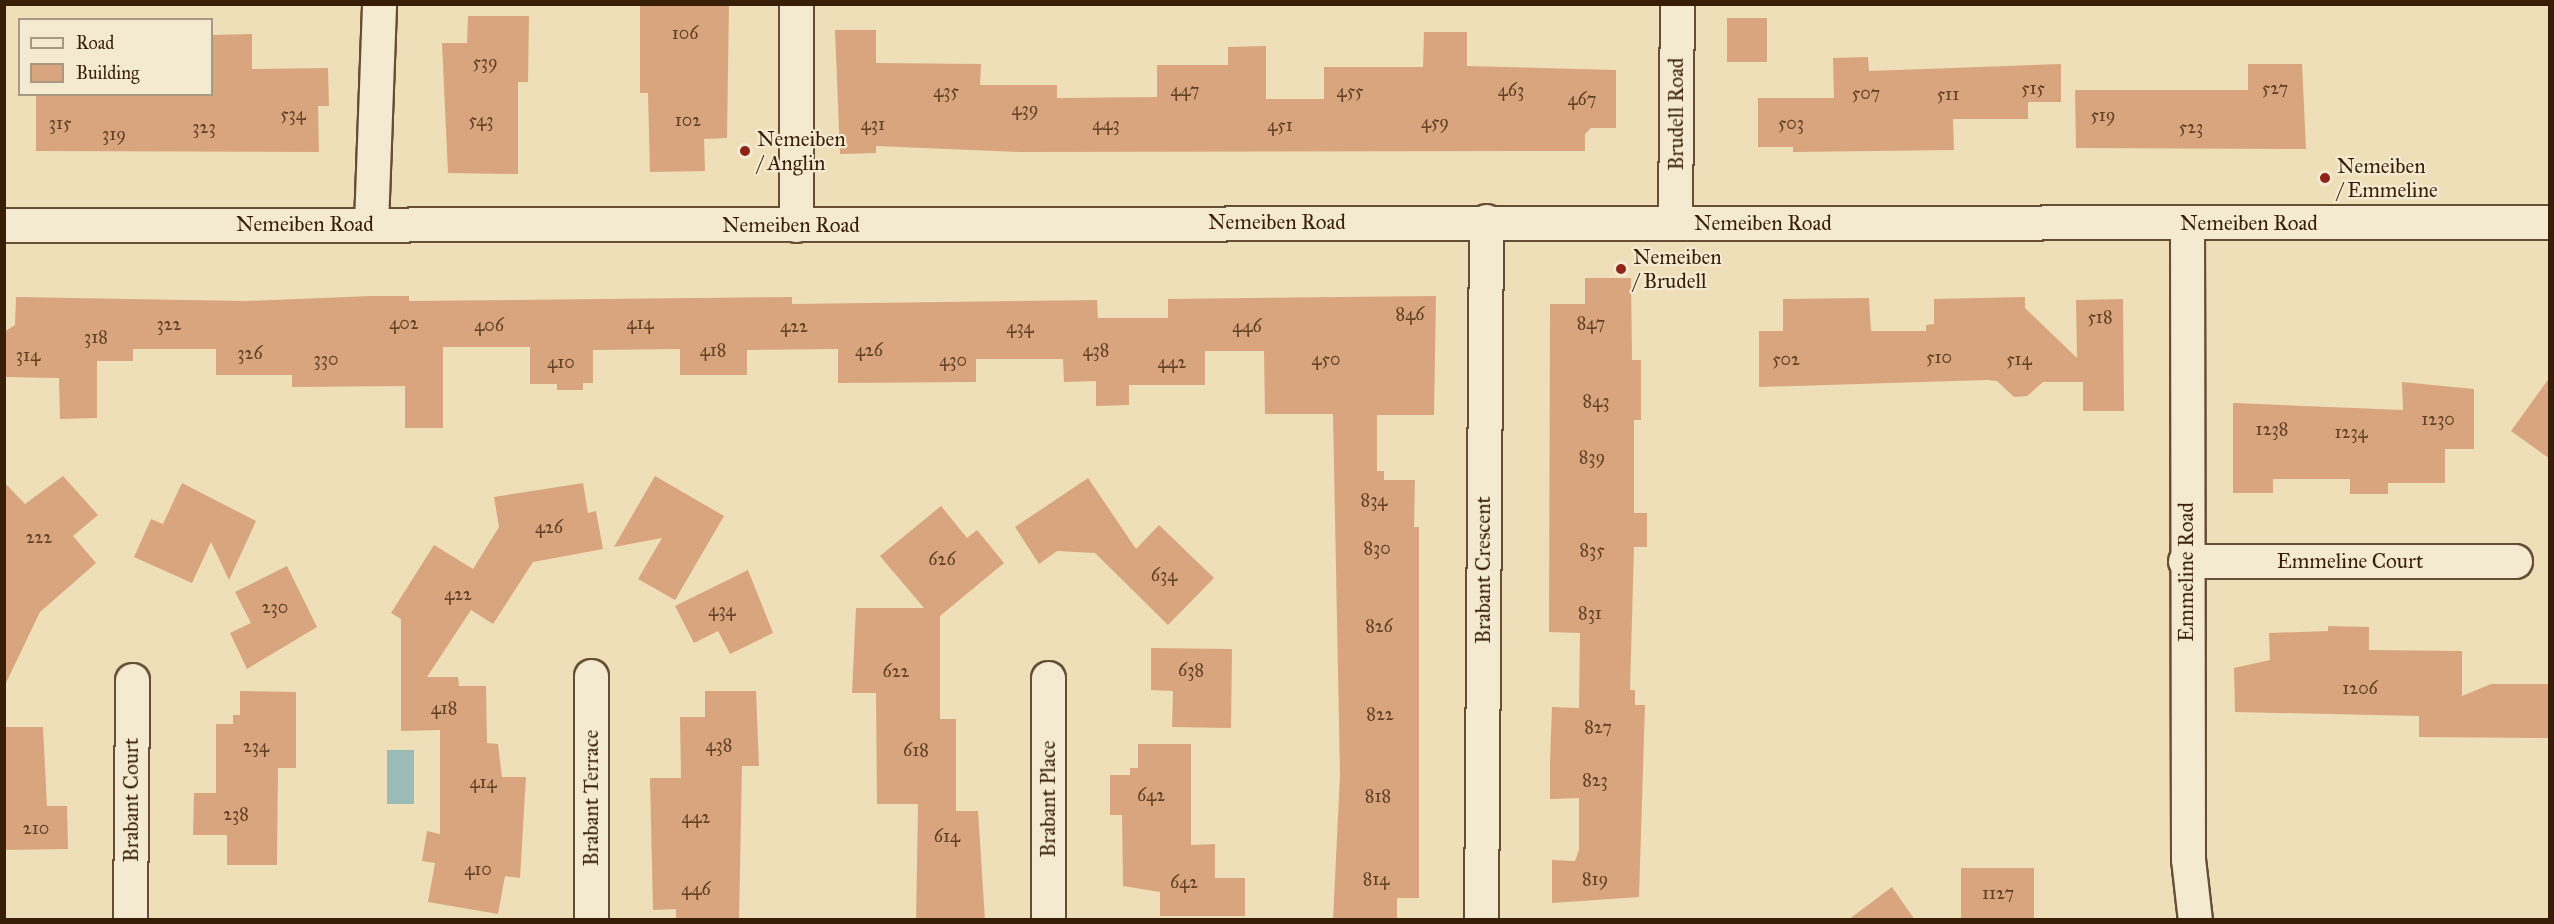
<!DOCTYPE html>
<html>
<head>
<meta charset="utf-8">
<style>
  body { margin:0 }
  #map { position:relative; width:2554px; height:924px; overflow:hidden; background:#eedfb9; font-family:"IM FELL Great Primer",serif }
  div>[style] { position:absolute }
  .water>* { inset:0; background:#9bbbb6; transform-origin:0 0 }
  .building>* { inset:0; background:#d9a57e; transform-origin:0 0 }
  .roads { filter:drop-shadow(2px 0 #664e34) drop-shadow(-2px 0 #664e34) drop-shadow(0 2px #664e34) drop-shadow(0 -2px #664e34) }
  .minor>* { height:33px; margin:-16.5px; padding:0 16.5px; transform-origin:16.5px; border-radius:16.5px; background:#f4ead2 }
  .dots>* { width:16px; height:16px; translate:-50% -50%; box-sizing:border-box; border:3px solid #f4ead2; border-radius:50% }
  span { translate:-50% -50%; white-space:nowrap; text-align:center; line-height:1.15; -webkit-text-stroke:4.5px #f4ead2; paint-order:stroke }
  .number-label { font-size:18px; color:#614025 }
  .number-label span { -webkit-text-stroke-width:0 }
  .street-label { font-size:21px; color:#391e07 }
  .poi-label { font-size:21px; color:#391e07 }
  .left { translate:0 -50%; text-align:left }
  .frame { position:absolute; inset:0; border:6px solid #391e07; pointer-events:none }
  .legend { position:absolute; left:18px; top:18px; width:195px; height:78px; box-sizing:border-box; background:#f4ead2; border:2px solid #a99881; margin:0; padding:8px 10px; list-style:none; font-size:18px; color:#391e07 }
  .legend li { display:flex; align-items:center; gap:12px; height:30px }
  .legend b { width:30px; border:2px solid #a99881 }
</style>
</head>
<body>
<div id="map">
  <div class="water">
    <div style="left:387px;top:750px;width:27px;height:54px"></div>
  </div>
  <div class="building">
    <div style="clip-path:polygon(640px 4px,729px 4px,727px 138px,704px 139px,705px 171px,650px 172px,648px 93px,640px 93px)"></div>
    <div style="clip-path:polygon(468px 16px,529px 16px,528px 82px,518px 82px,518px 174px,448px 173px,442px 43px,467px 43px)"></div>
    <div style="left:1727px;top:18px;width:40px;height:44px"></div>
    <div style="clip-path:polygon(835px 30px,876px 30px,876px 63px,981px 64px,980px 85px,1057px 85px,1057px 98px,1157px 97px,1157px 65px,1228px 65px,1228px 47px,1266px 46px,1266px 99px,1324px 99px,1324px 67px,1423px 67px,1424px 32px,1467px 32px,1467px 66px,1616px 70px,1616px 128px,1591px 128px,1585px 134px,1585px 151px,1020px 152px,876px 146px,876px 153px,840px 154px)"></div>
    <div style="clip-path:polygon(252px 34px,252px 69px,328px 68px,329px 106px,318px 106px,319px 152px,36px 151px,36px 94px,212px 94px,212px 35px)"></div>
    <div style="clip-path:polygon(1868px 57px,1869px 71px,2061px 64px,2061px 102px,2028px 102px,2028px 119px,1953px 119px,1954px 150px,1793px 152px,1793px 147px,1758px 147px,1758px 98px,1834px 98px,1833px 58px)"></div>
    <div style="clip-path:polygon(2248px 64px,2302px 64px,2306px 149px,2076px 148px,2075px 90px,2248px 90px)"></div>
    <div style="clip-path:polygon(1585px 278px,1631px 278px,1632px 360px,1641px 360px,1641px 420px,1634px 420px,1634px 513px,1647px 513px,1647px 547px,1634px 547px,1630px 690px,1635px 690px,1635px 705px,1645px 705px,1639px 897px,1552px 903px,1552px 860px,1575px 861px,1579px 850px,1579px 798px,1550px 799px,1550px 762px,1552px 707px,1579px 708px,1580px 633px,1549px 632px,1550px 304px,1585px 304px)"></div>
    <div style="clip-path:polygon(371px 296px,409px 296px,409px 301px,792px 297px,792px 304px,1097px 300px,1098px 318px,1168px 318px,1168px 299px,1436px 296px,1434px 415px,1377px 415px,1377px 471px,1384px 471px,1384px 480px,1415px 480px,1414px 527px,1419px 527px,1419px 898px,1397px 898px,1397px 920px,1333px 920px,1340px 775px,1333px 414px,1265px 414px,1264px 351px,1205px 351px,1205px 385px,1129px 385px,1129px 405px,1096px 406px,1096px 381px,1064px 382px,1063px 359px,976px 359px,976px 382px,838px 383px,838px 349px,747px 350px,747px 375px,680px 375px,680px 349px,593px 350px,593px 383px,583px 383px,583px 390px,557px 390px,557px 384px,530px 384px,530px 347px,443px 347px,443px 428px,405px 428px,405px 386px,292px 387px,292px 375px,216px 375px,216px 349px,133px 349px,133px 361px,97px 361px,97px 418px,60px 419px,59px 378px,4px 377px,4px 332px,15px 325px,16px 297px,245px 301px)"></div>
    <div style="clip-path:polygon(2025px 297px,2025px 308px,2077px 358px,2076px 300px,2123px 299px,2124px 411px,2083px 411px,2083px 382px,2043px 382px,2027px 396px,2014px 397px,1997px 381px,1987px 380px,1759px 387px,1759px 331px,1783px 331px,1783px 299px,1869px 298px,1871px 331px,1926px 331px,1926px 325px,1934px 324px,1934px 299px)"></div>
    <div style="clip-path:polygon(2550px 377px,2550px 459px,2511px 431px)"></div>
    <div style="clip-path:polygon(2402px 382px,2474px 389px,2474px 449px,2445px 449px,2445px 483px,2388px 483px,2388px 494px,2350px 494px,2350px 479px,2273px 479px,2273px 493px,2233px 493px,2233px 403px,2403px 410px)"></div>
    <div style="clip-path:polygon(63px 476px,98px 515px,73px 536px,96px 563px,40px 612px,4px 687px,4px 482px,25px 504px)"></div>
    <div style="clip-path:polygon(655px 476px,724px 516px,675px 600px,638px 579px,662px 538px,614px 547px)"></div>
    <div style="clip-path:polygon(1088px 478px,1136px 549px,1159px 525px,1214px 578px,1168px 625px,1095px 553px,1057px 551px,1039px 564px,1015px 527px)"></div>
    <div style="clip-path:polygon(182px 483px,256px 521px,229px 580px,211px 542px,192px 583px,134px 557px,151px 519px,163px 524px)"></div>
    <div style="clip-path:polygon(583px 483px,588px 513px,596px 511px,603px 549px,533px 562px,493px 624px,471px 610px,427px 677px,458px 677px,459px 686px,486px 686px,487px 743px,498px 744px,502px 777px,526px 777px,520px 878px,505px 876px,498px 914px,428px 902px,435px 863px,422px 861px,427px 831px,440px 834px,440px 730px,401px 731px,401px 619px,391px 613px,434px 545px,473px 569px,499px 527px,494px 497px)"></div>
    <div style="clip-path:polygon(941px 506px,967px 538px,977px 530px,1004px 563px,940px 616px,940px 719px,956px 719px,956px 811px,978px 811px,985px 920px,916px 920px,918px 804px,877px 804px,876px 693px,852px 693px,856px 608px,924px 608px,880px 556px)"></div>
    <div style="clip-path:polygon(287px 566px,317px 627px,247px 669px,230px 633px,251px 623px,235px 592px)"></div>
    <div style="clip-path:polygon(748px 570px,773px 633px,730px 654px,718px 631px,694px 643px,675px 606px)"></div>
    <div style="clip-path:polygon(2328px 626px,2369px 627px,2369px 650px,2462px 651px,2462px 696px,2491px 684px,2550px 684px,2550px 738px,2419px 737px,2419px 716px,2235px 712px,2234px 668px,2270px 660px,2269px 633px,2328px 631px)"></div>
    <div style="clip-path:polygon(1151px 648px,1232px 649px,1231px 728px,1172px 727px,1173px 691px,1151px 690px)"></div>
    <div style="clip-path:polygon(240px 691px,296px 692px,296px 768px,278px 768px,277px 865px,227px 865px,227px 835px,193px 835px,194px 793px,216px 793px,216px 724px,233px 724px,233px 715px,240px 715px)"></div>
    <div style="clip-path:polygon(705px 691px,756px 691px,759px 766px,742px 766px,739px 920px,676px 920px,676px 909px,653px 910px,650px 778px,681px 778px,680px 717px,705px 717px)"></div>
    <div style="clip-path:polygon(4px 727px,43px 727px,47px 806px,67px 806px,68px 849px,4px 850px)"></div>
    <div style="clip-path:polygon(1138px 744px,1191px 744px,1191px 845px,1215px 844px,1215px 878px,1245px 878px,1245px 916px,1160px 916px,1160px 892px,1123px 886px,1122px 815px,1110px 815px,1110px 775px,1130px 775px,1130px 768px,1138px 768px)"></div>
    <div style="left:1961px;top:868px;width:73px;height:52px"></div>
    <div style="clip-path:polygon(1892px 887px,1915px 920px,1848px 920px)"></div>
  </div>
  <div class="roads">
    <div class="minor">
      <div style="left:796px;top:4px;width:221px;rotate:90deg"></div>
      <div style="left:1675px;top:223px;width:219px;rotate:-89.5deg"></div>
      <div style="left:2187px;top:223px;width:636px;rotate:89.91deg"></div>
      <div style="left:2188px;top:859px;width:61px;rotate:83.5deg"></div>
      <div style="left:371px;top:224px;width:220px;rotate:-87.9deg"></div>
      <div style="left:4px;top:225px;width:2546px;rotate:-0.07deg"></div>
      <div style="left:2185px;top:561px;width:330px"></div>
      <div style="left:591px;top:676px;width:244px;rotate:90deg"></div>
      <div style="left:130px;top:920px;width:240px;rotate:-89.5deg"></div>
      <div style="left:1048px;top:920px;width:242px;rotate:-90deg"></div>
      <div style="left:1481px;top:920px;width:699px;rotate:-89.59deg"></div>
    </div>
  </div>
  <div class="dots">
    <div style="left:745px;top:151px;background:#8f2418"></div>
    <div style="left:2325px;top:178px;background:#8f2418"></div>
    <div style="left:1621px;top:269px;background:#8f2418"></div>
  </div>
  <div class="number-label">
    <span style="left:685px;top:33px">106</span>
    <span style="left:485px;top:62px">539</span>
    <span style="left:2033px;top:88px">515</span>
    <span style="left:2275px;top:88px">527</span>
    <span style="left:1185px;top:90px">447</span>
    <span style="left:1511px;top:90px">463</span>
    <span style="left:946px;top:91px">435</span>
    <span style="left:1350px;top:91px">455</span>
    <span style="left:1866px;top:93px">507</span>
    <span style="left:1948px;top:94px">511</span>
    <span style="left:1582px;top:99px">467</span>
    <span style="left:1025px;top:109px">439</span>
    <span style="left:293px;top:114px">534</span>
    <span style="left:2103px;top:115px">519</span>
    <span style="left:481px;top:120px">543</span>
    <span style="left:688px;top:120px">102</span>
    <span style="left:1435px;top:122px">459</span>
    <span style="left:60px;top:123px">315</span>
    <span style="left:1791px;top:123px">503</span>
    <span style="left:873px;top:124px">431</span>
    <span style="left:1106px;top:124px">443</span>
    <span style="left:1280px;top:125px">451</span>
    <span style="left:204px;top:127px">323</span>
    <span style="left:2191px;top:127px">523</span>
    <span style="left:114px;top:134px">319</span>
    <span style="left:1410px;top:314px">846</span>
    <span style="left:2100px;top:317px">518</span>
    <span style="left:404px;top:323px">402</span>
    <span style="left:640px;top:323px">414</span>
    <span style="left:1591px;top:323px">847</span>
    <span style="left:169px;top:324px">322</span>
    <span style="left:489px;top:325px">406</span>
    <span style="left:794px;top:326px">422</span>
    <span style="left:1247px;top:326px">446</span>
    <span style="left:1020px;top:327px">434</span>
    <span style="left:96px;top:337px">318</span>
    <span style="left:713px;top:350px">418</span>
    <span style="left:869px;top:350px">426</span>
    <span style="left:1096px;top:350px">438</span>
    <span style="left:250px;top:353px">326</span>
    <span style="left:28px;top:355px">314</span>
    <span style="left:1939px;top:357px">510</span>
    <span style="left:326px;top:359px">330</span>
    <span style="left:1326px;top:359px">450</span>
    <span style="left:1786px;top:359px">502</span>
    <span style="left:2019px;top:359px">514</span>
    <span style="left:953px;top:360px">430</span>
    <span style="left:561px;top:362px">410</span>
    <span style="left:1172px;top:362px">442</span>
    <span style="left:1596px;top:401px">843</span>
    <span style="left:2438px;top:419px">1230</span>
    <span style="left:2272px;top:429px">1238</span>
    <span style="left:2351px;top:432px">1234</span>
    <span style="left:1592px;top:457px">839</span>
    <span style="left:1374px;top:500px">834</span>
    <span style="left:549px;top:527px">426</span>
    <span style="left:39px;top:537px">222</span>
    <span style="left:1377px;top:548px">830</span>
    <span style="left:1592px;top:550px">835</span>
    <span style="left:942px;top:559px">626</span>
    <span style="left:1164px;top:575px">634</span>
    <span style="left:458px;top:594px">422</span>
    <span style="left:275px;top:607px">230</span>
    <span style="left:722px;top:610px">434</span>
    <span style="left:1590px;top:613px">831</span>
    <span style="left:1379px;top:626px">826</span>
    <span style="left:1191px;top:670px">638</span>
    <span style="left:896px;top:671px">622</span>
    <span style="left:2360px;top:688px">1206</span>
    <span style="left:444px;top:708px">418</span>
    <span style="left:1380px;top:714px">822</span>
    <span style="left:1598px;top:727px">827</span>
    <span style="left:719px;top:745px">438</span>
    <span style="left:256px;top:746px">234</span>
    <span style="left:916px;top:750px">618</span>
    <span style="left:1595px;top:780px">823</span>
    <span style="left:483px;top:782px">414</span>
    <span style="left:1151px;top:795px">642</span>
    <span style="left:1378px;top:796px">818</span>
    <span style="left:236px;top:814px">238</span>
    <span style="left:696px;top:817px">442</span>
    <span style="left:36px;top:828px">210</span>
    <span style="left:947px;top:836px">614</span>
    <span style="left:478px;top:869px">410</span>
    <span style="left:1376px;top:879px">814</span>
    <span style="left:1595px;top:879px">819</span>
    <span style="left:1184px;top:882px">642</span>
    <span style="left:696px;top:889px">446</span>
    <span style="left:1998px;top:893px">1127</span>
  </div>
  <div class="street-label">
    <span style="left:1676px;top:114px;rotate:-90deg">Brudell Road</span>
    <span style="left:1277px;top:222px">Nemeiben Road</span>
    <span style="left:1763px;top:223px">Nemeiben Road</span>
    <span style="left:2249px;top:223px">Nemeiben Road</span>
    <span style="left:305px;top:224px">Nemeiben Road</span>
    <span style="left:791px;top:225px">Nemeiben Road</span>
    <span style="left:2350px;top:561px">Emmeline Court</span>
    <span style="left:1483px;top:570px;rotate:-90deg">Brabant Crescent</span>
    <span style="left:2186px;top:572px;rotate:-90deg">Emmeline Road</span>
    <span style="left:591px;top:798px;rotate:-90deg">Brabant Terrace</span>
    <span style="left:1048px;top:799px;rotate:-90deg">Brabant Place</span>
    <span style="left:131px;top:800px;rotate:-90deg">Brabant Court</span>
  </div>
  <div class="poi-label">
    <span class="left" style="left:757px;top:151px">Nemeiben<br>/ Anglin</span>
    <span class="left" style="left:2337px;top:178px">Nemeiben<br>/ Emmeline</span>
    <span class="left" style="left:1633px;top:269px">Nemeiben<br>/ Brudell</span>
  </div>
  <div class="frame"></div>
  <ul class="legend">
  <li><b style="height:8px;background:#f4ead2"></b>Road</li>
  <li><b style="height:16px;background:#d9a57e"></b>Building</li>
  </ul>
</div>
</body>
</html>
